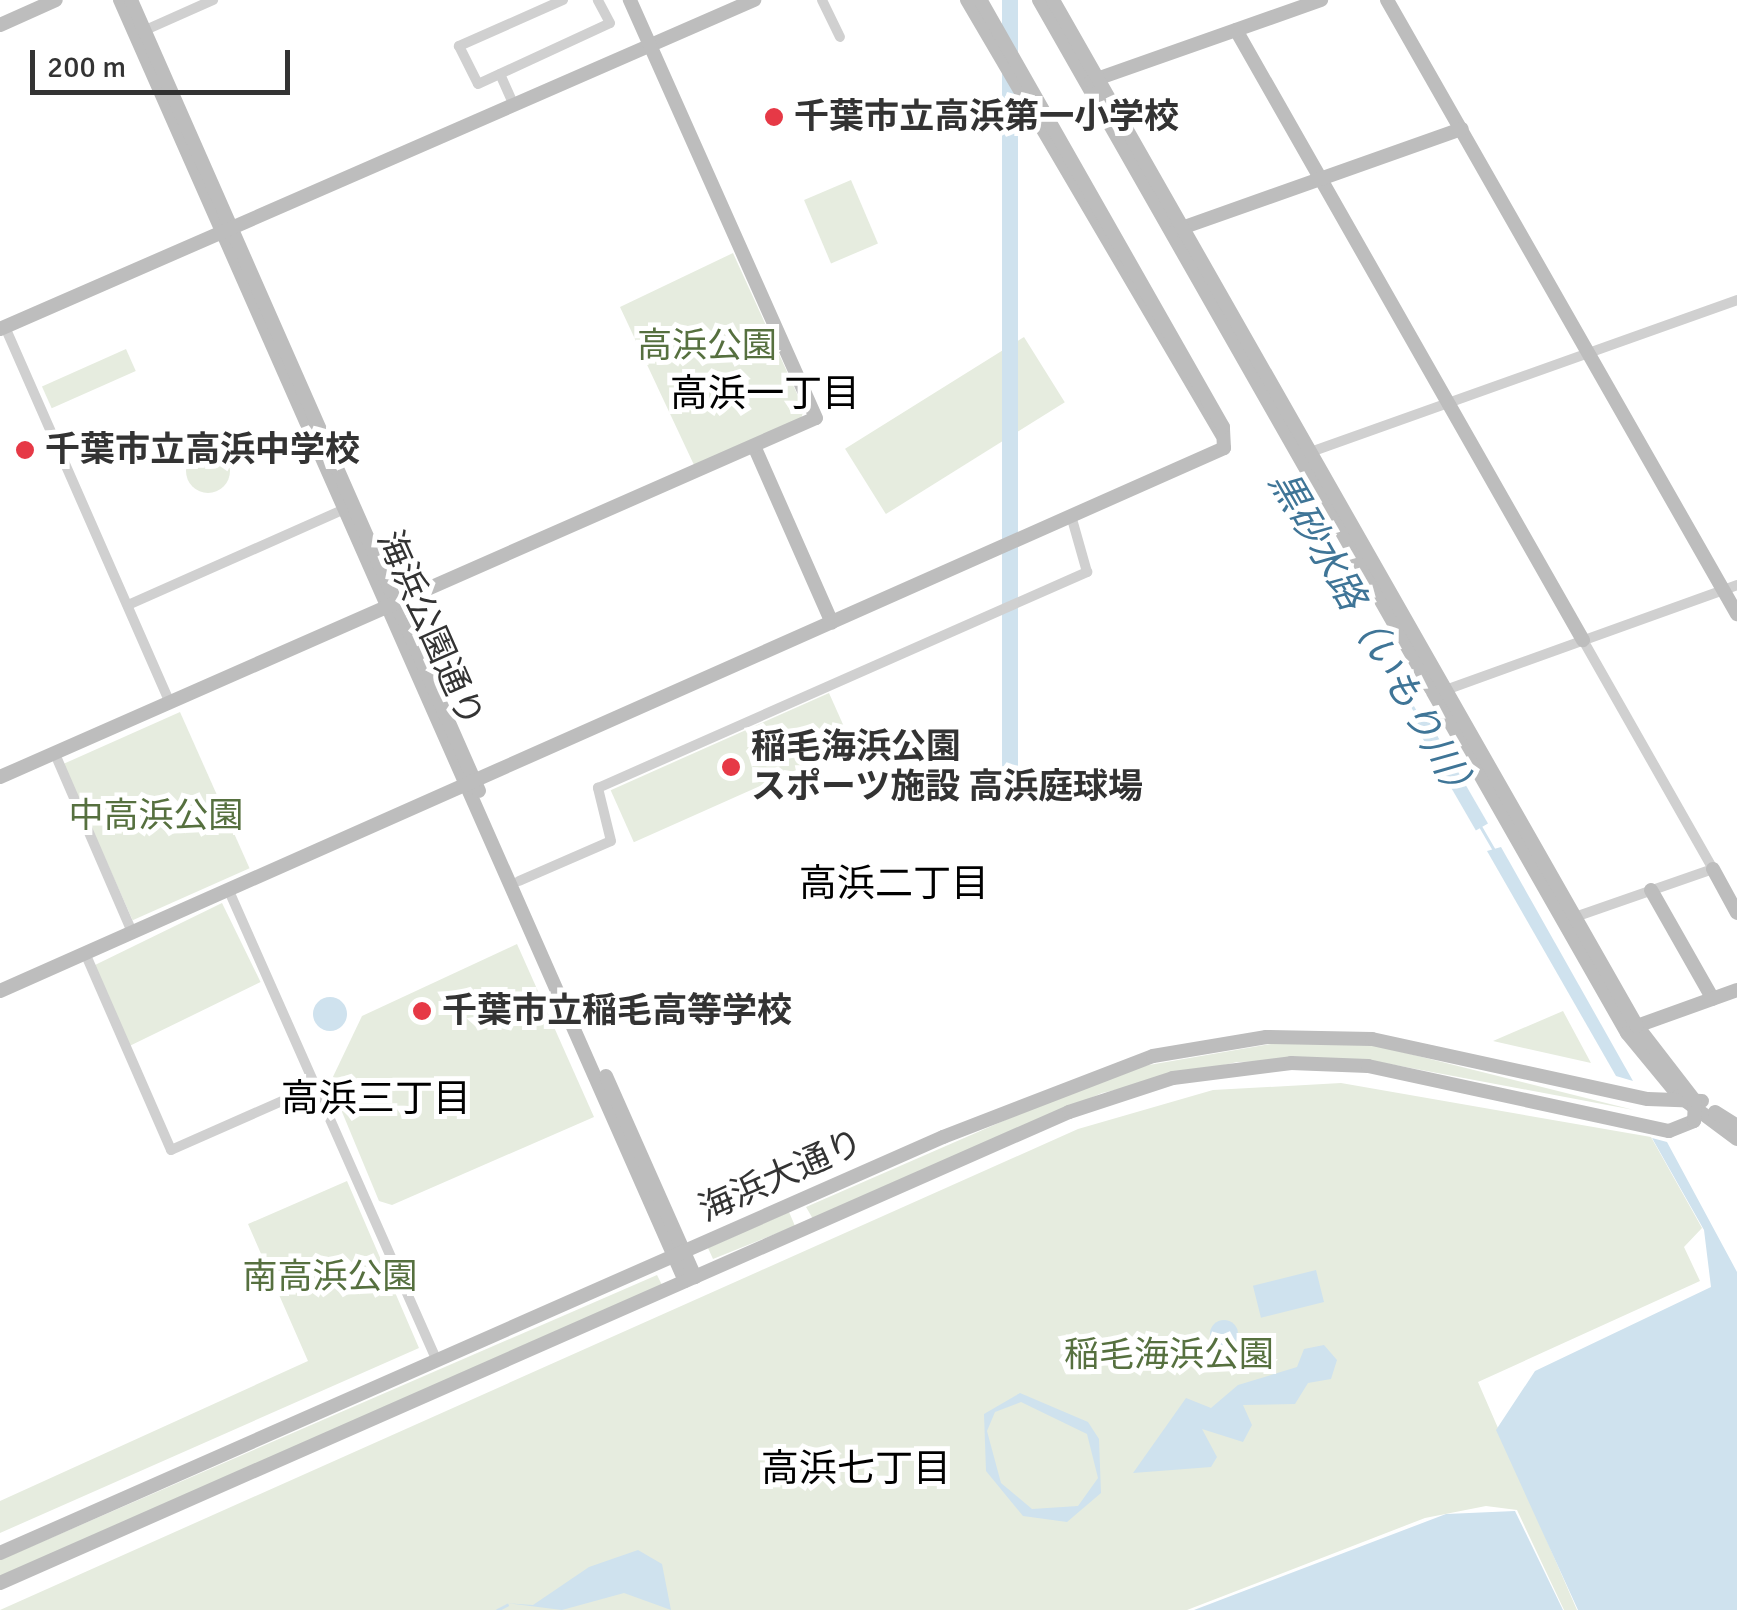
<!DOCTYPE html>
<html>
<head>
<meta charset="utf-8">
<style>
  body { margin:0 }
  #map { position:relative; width:1737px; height:1610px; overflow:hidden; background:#fff; font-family:Signika,"Noto Sans JP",sans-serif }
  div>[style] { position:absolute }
  .green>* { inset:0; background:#e6ecdf; transform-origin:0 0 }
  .round { border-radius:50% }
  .water>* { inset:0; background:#cfe2ee; transform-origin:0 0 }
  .stream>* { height:2.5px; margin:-1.25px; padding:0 1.25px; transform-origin:1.25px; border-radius:1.25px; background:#cfe2ee }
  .street>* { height:10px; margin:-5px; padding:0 5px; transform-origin:5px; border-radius:5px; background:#d0d0d0 }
  .secondary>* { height:14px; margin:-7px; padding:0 7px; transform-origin:7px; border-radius:7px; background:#bdbdbd }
  .dots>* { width:28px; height:28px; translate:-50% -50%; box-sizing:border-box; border:5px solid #fff; border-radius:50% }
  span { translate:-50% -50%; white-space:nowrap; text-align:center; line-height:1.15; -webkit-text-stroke:10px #fff; paint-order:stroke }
  .poi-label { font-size:35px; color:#333; font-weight:700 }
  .left { translate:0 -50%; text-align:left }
  .park-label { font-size:35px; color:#56703f }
  .street-label { font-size:35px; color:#333 }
  .neighbourhood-label { font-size:38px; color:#000 }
  .water-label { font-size:38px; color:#3f7597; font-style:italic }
  .scale { position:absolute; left:30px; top:50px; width:260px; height:45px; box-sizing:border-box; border:5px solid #333; border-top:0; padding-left:12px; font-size:30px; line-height:35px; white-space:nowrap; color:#333; -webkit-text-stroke:8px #fff; paint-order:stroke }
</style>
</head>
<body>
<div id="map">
  <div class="green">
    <div style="left:851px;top:180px;width:69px;height:51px;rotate:67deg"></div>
    <div style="clip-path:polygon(733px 253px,804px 409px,801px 419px,694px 465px,620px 307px)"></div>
    <div style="left:1024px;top:337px;width:77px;height:211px;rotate:58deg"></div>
    <div style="left:126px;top:349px;width:24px;height:92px;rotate:66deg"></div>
    <div class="round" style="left:186px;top:449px;width:44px;height:44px"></div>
    <div style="left:829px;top:693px;width:57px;height:239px;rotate:66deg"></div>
    <div style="left:180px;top:712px;width:171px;height:128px;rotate:66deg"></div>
    <div style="left:222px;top:903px;width:88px;height:147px;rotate:64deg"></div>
    <div style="clip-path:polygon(517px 944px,594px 1117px,392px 1205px,379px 1201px,330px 1083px,362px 1016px)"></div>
    <div style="clip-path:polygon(1563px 1011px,1591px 1063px,1493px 1041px)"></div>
    <div style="clip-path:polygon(1282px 1042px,1374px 1045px,1634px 1110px,1363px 1059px,1237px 1062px,1102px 1093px,813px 1219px,806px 1207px,1120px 1070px)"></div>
    <div style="clip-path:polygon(1341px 1083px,1651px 1137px,1702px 1228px,1684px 1247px,1700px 1281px,1478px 1382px,1577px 1610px,1564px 1610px,1517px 1510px,1486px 1506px,1425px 1518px,1187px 1610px,0 1610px,1078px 1129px,1213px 1090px)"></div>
    <div style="clip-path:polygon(347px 1181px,419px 1348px,0 1533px,0 1501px,308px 1361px,248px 1224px)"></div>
    <div style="clip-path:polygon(789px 1212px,795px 1226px,713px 1259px,708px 1248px)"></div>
    <div style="clip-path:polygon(657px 1275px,662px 1285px,0 1577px,0 1560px)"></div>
  </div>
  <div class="water">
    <div style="left:1002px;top:0;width:16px;height:797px"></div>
    <div style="left:1423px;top:711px;width:130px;height:14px;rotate:60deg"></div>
    <div style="clip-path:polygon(1501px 847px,1633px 1081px,1616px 1076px,1487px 851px)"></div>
    <div class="round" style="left:313px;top:997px;width:34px;height:34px"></div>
    <div style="clip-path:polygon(1652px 1138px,1667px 1142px,1737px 1272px,1737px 1610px,1578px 1610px,1496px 1430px,1535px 1371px,1711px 1287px,1704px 1230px)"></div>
    <div style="left:1316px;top:1270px;width:33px;height:65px;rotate:76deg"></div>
    <div class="round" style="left:1210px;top:1320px;width:28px;height:28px"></div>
    <div style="clip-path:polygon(1324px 1345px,1337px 1360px,1331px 1379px,1308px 1383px,1295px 1404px,1243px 1405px,1252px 1425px,1243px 1442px,1202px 1429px,1217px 1457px,1211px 1467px,1133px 1473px,1186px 1398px,1211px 1408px,1238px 1385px,1297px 1367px,1304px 1349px)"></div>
    <div style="clip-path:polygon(evenodd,1020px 1393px,1088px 1422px,1099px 1439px,1101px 1493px,1067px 1522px,1023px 1516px,986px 1471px,984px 1414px,1020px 1393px,1021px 1402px,1087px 1434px,1098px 1478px,1078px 1506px,1032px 1509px,1001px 1483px,987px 1431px,995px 1412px,1021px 1402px)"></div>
    <div style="clip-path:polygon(1515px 1511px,1563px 1610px,1194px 1610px,1446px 1514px)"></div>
    <div style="clip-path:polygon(638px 1550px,662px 1564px,671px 1610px,624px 1593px,562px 1610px,506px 1603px,533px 1605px,589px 1567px)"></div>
  </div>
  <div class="stream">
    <div style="left:1402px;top:688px;width:32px;rotate:60deg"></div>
    <div style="left:1481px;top:827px;width:28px;rotate:60deg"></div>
    <div style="left:497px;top:1610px;width:11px;rotate:-27deg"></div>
  </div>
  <div class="street">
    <div style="left:563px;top:0;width:114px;rotate:156.1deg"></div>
    <div style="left:459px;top:46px;width:42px;rotate:63.4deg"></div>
    <div style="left:478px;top:84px;width:145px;rotate:-24.8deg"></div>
    <div style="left:610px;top:23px;width:26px;rotate:-118deg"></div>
    <div style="left:822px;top:0;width:41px;rotate:64.1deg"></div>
    <div style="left:141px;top:32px;width:79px;rotate:-24deg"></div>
    <div style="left:500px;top:74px;width:35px;rotate:66deg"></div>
    <div style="left:5px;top:327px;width:410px;rotate:66.3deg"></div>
    <div style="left:1305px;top:454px;width:459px;rotate:-19.6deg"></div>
    <div style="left:128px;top:605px;width:237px;rotate:-23.9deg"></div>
    <div style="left:1440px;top:692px;width:316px;rotate:-19.8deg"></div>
    <div style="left:55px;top:754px;width:194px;rotate:66.6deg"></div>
    <div style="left:519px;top:881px;width:100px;rotate:-23.5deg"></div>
    <div style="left:611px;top:841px;width:55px;rotate:-103.8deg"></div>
    <div style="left:598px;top:788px;width:535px;rotate:-23.83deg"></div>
    <div style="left:1087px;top:572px;width:55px;rotate:-105.8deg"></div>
    <div style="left:229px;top:891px;width:514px;rotate:66.13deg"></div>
    <div style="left:1575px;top:917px;width:146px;rotate:-19.2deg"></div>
    <div style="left:1713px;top:869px;width:263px;rotate:-119.6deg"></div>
    <div style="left:85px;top:953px;width:215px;rotate:66.4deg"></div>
    <div style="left:171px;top:1150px;width:158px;rotate:-23.8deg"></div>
  </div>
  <div class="secondary">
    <div style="left:120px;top:0;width:1400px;rotate:66.2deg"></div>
    <div style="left:131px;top:0;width:864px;rotate:66.25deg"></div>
    <div style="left:967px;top:0;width:504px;rotate:59.62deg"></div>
    <div style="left:1039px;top:0;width:1189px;rotate:60.35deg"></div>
    <div style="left:1627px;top:1033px;width:82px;rotate:50.5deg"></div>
    <div style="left:1679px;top:1096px;width:72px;rotate:36.6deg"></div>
    <div style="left:1387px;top:0;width:707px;rotate:60.32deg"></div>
    <div style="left:0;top:25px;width:61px;rotate:-24.1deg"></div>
    <div style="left:1236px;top:30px;width:702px;rotate:60.37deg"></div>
    <div style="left:1091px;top:81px;width:244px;rotate:-19.4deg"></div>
    <div style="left:1176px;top:230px;width:303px;rotate:-19.5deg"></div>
    <div style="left:0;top:329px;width:823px;rotate:-23.57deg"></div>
    <div style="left:754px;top:446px;width:193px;rotate:66.2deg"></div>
    <div style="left:0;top:777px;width:891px;rotate:-23.75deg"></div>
    <div style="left:816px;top:418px;width:458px;rotate:-114deg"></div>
    <div style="left:1713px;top:869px;width:50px;rotate:61.4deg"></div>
    <div style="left:1651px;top:890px;width:125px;rotate:60.4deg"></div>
    <div style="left:0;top:991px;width:1339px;rotate:-23.92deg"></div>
    <div style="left:1224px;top:448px;width:21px;rotate:-93deg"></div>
    <div style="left:1223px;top:427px;width:491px;rotate:-119.6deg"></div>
    <div style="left:1637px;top:1026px;width:106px;rotate:-19.8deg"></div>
    <div style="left:606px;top:1076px;width:220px;rotate:66.1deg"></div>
    <div style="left:1715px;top:1112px;width:26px;rotate:32deg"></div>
    <div style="left:0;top:1553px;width:1031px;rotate:-23.8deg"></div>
    <div style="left:943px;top:1137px;width:225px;rotate:-21.1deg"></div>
    <div style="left:1153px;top:1056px;width:115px;rotate:-9.5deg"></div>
    <div style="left:1266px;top:1037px;width:106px;rotate:1.1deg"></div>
    <div style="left:1372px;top:1039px;width:282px;rotate:12.3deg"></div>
    <div style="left:1648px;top:1099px;width:54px;rotate:2.1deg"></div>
    <div style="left:0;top:1583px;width:1168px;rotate:-23.78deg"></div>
    <div style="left:1069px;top:1112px;width:109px;rotate:-18.1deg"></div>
    <div style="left:1173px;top:1078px;width:119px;rotate:-7.2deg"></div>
    <div style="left:1291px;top:1063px;width:77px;rotate:2.2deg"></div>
    <div style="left:1368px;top:1066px;width:308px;rotate:12.2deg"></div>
    <div style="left:1669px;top:1131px;width:27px;rotate:-22deg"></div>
    <div style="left:1694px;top:1121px;width:20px;rotate:-87deg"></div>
    <div style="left:1695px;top:1101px;width:95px;rotate:-127.7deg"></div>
    <div style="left:1637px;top:1026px;width:1181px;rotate:-119.65deg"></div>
  </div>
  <div class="dots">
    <div style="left:774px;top:117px;background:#e63946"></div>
    <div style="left:25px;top:450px;background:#e63946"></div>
    <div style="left:731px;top:767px;background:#e63946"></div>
    <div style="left:422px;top:1011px;background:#e63946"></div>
  </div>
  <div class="poi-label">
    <span class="left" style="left:794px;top:117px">千葉市立高浜第一小学校</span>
    <span class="left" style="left:45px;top:450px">千葉市立高浜中学校</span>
    <span class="left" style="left:751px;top:767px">稲毛海浜公園<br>スポーツ施設 高浜庭球場</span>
    <span class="left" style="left:442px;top:1011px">千葉市立稲毛高等学校</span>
  </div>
  <div class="park-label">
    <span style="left:707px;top:346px">高浜公園</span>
    <span style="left:156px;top:816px">中高浜公園</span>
    <span style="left:330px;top:1277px">南高浜公園</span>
    <span style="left:1169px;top:1355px">稲毛海浜公園</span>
  </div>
  <div class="street-label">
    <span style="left:430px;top:629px;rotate:66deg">海浜公園通り</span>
    <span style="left:781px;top:1176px;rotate:-24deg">海浜大通り</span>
  </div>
  <div class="neighbourhood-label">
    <span style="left:765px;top:394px">高浜一丁目</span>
    <span style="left:894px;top:884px">高浜二丁目</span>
    <span style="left:376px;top:1099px">高浜三丁目</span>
    <span style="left:856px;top:1469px">高浜七丁目</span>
  </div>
  <div class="water-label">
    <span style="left:1374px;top:639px;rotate:60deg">黒砂水路（いもり川）</span>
  </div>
  <div class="scale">200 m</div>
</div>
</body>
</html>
